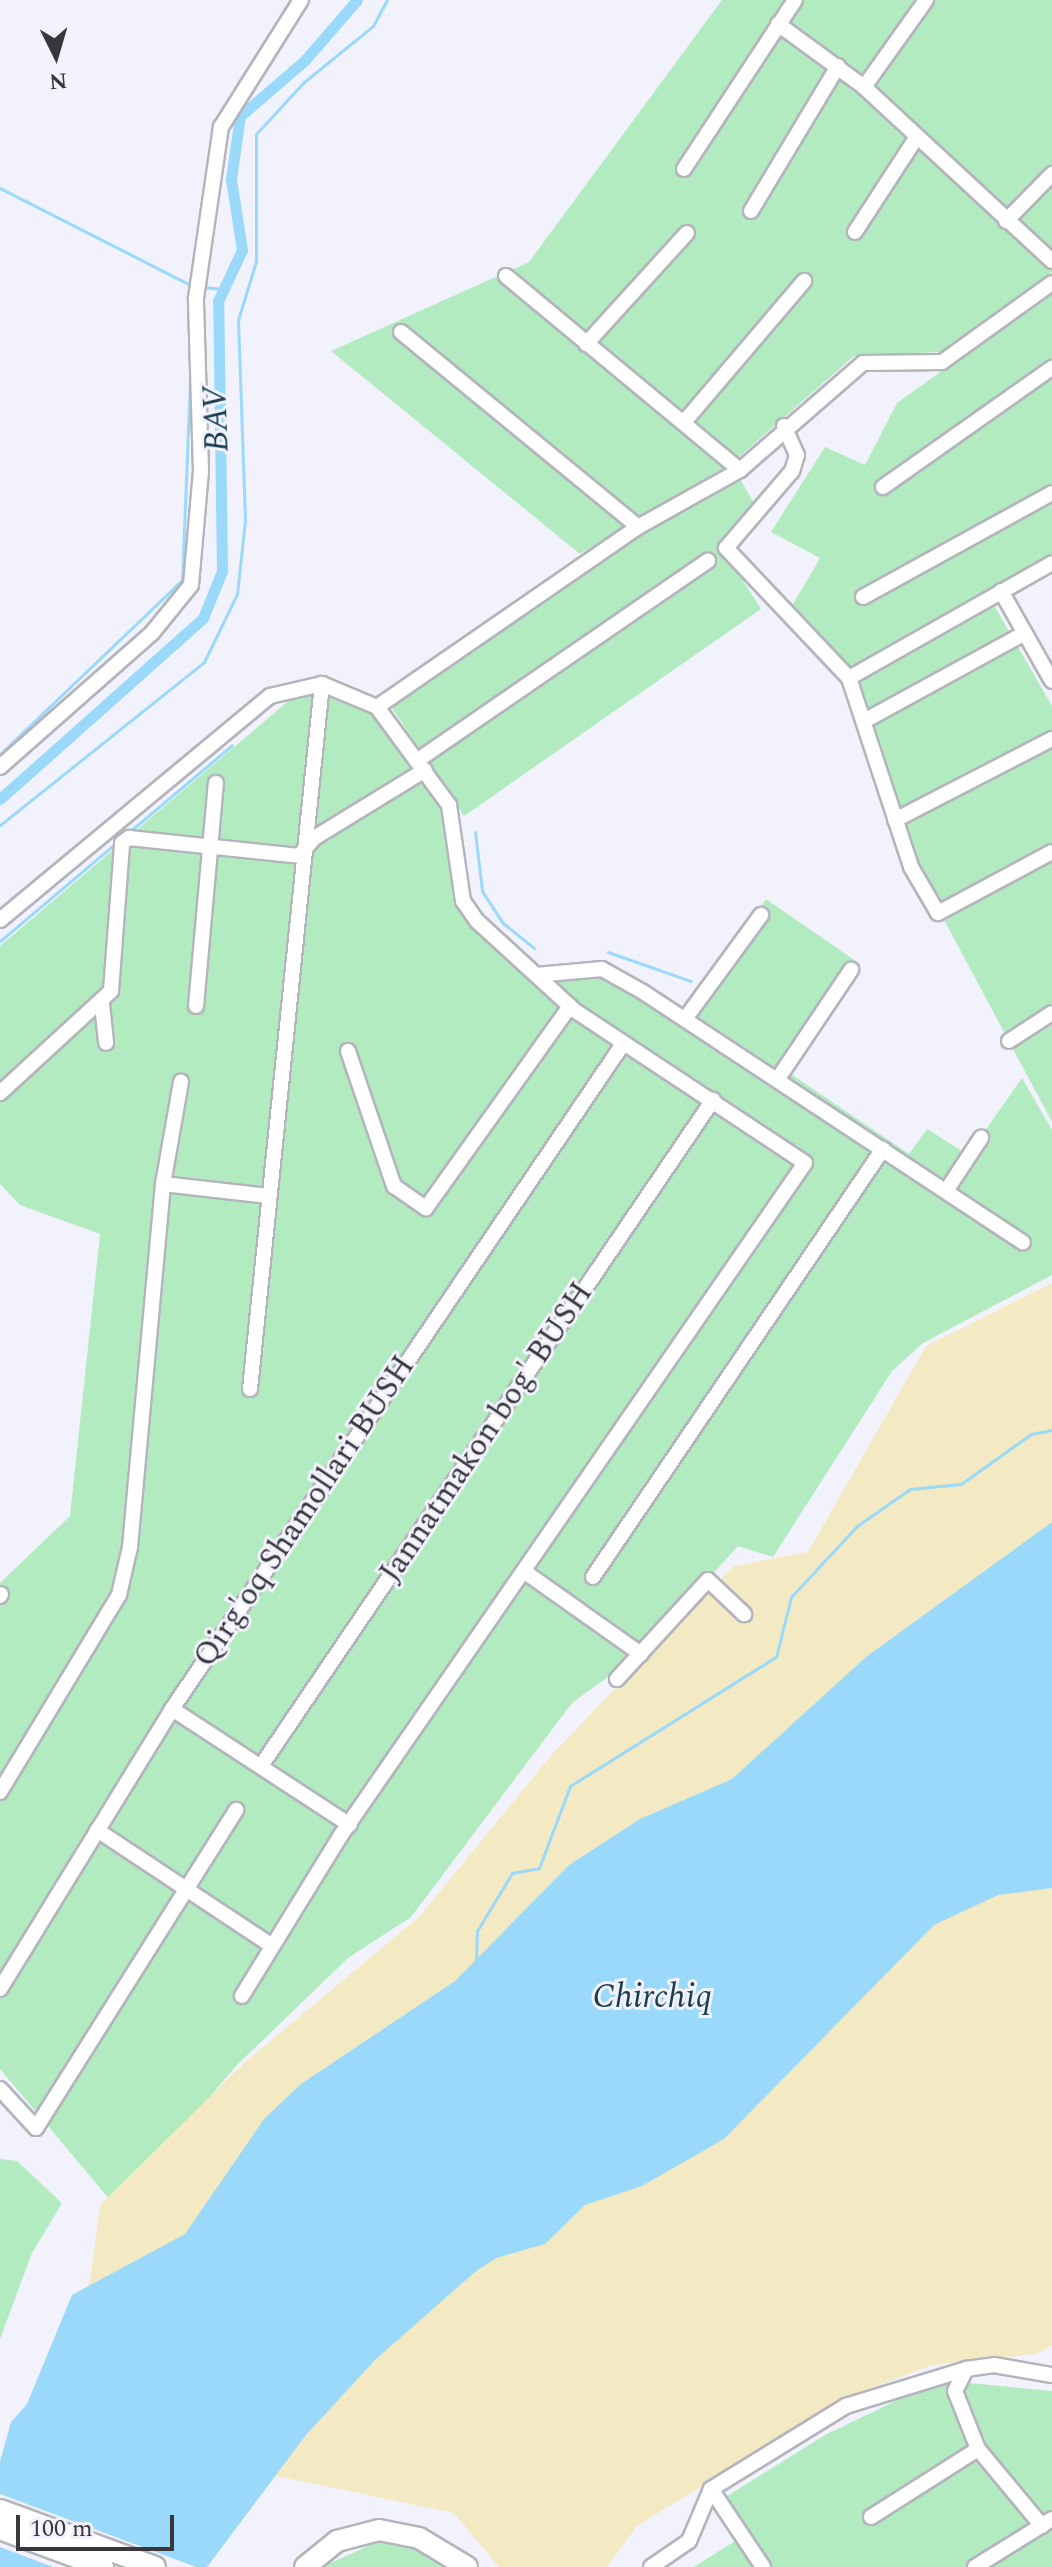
<!DOCTYPE html>
<html>
<head>
<meta charset="utf-8">
<style>
  body { margin:0 }
  #map { position:relative; width:1052px; height:2567px; overflow:hidden; background:#f2f2fc; font-family:Spectral,serif }
  div>[style] { position:absolute }
  .green>* { inset:0; background:#b2ebc0 }
  .sand>* { inset:0; background:#f3eac4 }
  .water>* { inset:0; background:#9ad9fa }
  .pier>* { inset:0; background:#f2f2fc }
  .stream>* { height:3px; margin:-1.5px; padding:0 1.5px; transform-origin:1.5px; border-radius:1.5px; background:#9ad9fa }
  .canal>* { height:11px; margin:-5.5px; padding:0 5.5px; transform-origin:5.5px; border-radius:5.5px; background:#9ad9fa }
  .roads { filter:drop-shadow(2px 0 #b4b4bd) drop-shadow(-2px 0 #b4b4bd) drop-shadow(0 2px #b4b4bd) drop-shadow(0 -2px #b4b4bd) }
  .minor>* { height:14px; margin:-7px; padding:0 7px; transform-origin:7px; border-radius:7px; background:#fff }
  .highway>* { height:20px; margin:-10px; padding:0 10px; transform-origin:10px; border-radius:10px; background:#fff }
  span { translate:-50% -50%; white-space:nowrap; text-align:center; line-height:1.15; -webkit-text-stroke:6px #f2f2fc; paint-order:stroke }
  .street-label { font-size:32px; color:#38383c }
  .water-label { font-size:34px; color:#1a3e4f; font-style:italic }
  .north { position:absolute; left:16px; top:16px; width:80px; height:80px; -webkit-text-stroke:6px #f2f2fc; paint-order:stroke; rotate:175deg; font-size:22px; font-weight:700; line-height:32px; text-align:center; color:#38383c }
  .north::after { content:''; display:block; margin:auto; width:28px; height:36px; background:#38383c; clip-path:polygon(50% 0,100% 100%,50% 72%,0 100%) }
  .scale { position:absolute; left:16px; top:2515px; width:158px; height:36px; box-sizing:border-box; border:4px solid #38383c; border-top:0; padding-left:10px; font-size:24px; line-height:28px; white-space:nowrap; color:#38383c; -webkit-text-stroke:6px #f2f2fc; paint-order:stroke }
</style>
</head>
<body>
<div id="map">
  <div class="green">
    <div style="clip-path:polygon(722px 0,1052px 0,1052px 272px,940px 352px,854px 356px,732px 463px,580px 554px,331px 351px,529px 262px)"></div>
    <div style="clip-path:polygon(1052px 292px,1052px 573px,995px 607px,1052px 706px,1052px 1122px,894px 826px,851px 683px,790px 609px,820px 558px,771px 532px,825px 447px,865px 465px,897px 403px)"></div>
    <div style="clip-path:polygon(739px 477px,763px 519px,725px 552px,761px 609px,464px 816px,390px 705px,651px 524px)"></div>
    <div style="clip-path:polygon(325px 690px,372px 707px,444px 808px,457px 904px,538px 975px,601px 972px,682px 1015px,766px 899px,860px 964px,785px 1070px,909px 1154px,927px 1129px,968px 1155px,1022px 1078px,1052px 1130px,1052px 1275px,923px 1343px,892px 1371px,773px 1557px,738px 1546px,642px 1652px,572px 1703px,411px 1917px,348px 1958px,236px 2066px,116px 2207px,0 2069px,0 1583px,70px 1516px,100px 1234px,20px 1205px,0 1184px,0 946px,300px 691px)"></div>
    <div style="clip-path:polygon(0 2159px,17px 2161px,62px 2203px,32px 2253px,0 2339px)"></div>
    <div style="clip-path:polygon(939px 2380px,1052px 2391px,1052px 2567px,694px 2567px,735px 2541px,716px 2503px,825px 2435px)"></div>
    <div style="clip-path:polygon(377px 2542px,412px 2548px,445px 2567px,322px 2567px)"></div>
  </div>
  <div class="sand">
    <div style="clip-path:polygon(1052px 1283px,1052px 2345px,1036px 2354px,932px 2365px,845px 2399px,637px 2526px,607px 2567px,499px 2567px,454px 2513px,34px 2426px,90px 2280px,100px 2205px,243px 2064px,420px 1916px,554px 1752px,734px 1566px,808px 1552px,926px 1346px)"></div>
  </div>
  <div class="water">
    <div style="clip-path:polygon(1052px 1522px,1052px 1888px,998px 1895px,934px 1925px,724px 2139px,642px 2186px,585px 2205px,545px 2244px,496px 2258px,475px 2272px,376px 2359px,306px 2435px,207px 2567px,0 2567px,0 2462px,11px 2422px,27px 2404px,72px 2295px,185px 2234px,264px 2119px,301px 2084px,455px 1981px,569px 1865px,640px 1819px,732px 1779px,866px 1657px)"></div>
  </div>
  <div class="pier">
    <div style="clip-path:polygon(0 2494px,196px 2567px,53px 2567px,0 2547px)"></div>
  </div>
  <div class="stream">
    <div style="left:0;top:188px;width:216px;rotate:27deg"></div>
    <div style="left:204px;top:287px;width:19px;rotate:6deg"></div>
    <div style="left:0;top:754px;width:252px;rotate:-43.7deg"></div>
    <div style="left:182px;top:580px;width:220px;rotate:-87.7deg"></div>
    <div style="left:0;top:825px;width:261px;rotate:-38.6deg"></div>
    <div style="left:204px;top:662px;width:76px;rotate:-64.1deg"></div>
    <div style="left:237px;top:594px;width:74px;rotate:-83.8deg"></div>
    <div style="left:245px;top:520px;width:200px;rotate:-92deg"></div>
    <div style="left:238px;top:320px;width:62px;rotate:-73deg"></div>
    <div style="left:256px;top:261px;width:127px;rotate:-90deg"></div>
    <div style="left:256px;top:134px;width:71px;rotate:-47.3deg"></div>
    <div style="left:304px;top:82px;width:89px;rotate:-39.1deg"></div>
    <div style="left:373px;top:26px;width:30px;rotate:-62deg"></div>
    <div style="left:475px;top:832px;width:59px;rotate:83.2deg"></div>
    <div style="left:482px;top:891px;width:38px;rotate:57deg"></div>
    <div style="left:503px;top:923px;width:40px;rotate:39deg"></div>
    <div style="left:128px;top:833px;width:136px;rotate:-40.2deg"></div>
    <div style="left:0;top:941px;width:152px;rotate:-40.2deg"></div>
    <div style="left:608px;top:952px;width:88px;rotate:19.3deg"></div>
    <div style="left:476px;top:1960px;width:29px;rotate:-88deg"></div>
    <div style="left:477px;top:1931px;width:68px;rotate:-58.9deg"></div>
    <div style="left:512px;top:1873px;width:27px;rotate:-10deg"></div>
    <div style="left:539px;top:1868px;width:88px;rotate:-69.3deg"></div>
    <div style="left:570px;top:1786px;width:243px;rotate:-32.1deg"></div>
    <div style="left:776px;top:1657px;width:62px;rotate:-76deg"></div>
    <div style="left:791px;top:1597px;width:97px;rotate:-47.1deg"></div>
    <div style="left:857px;top:1526px;width:65px;rotate:-34.9deg"></div>
    <div style="left:910px;top:1489px;width:51px;rotate:-5.6deg"></div>
    <div style="left:961px;top:1484px;width:86px;rotate:-35.5deg"></div>
    <div style="left:1031px;top:1434px;width:21px;rotate:-11deg"></div>
  </div>
  <div class="canal">
    <div style="left:0;top:799px;width:272px;rotate:-41.7deg"></div>
    <div style="left:203px;top:618px;width:51px;rotate:-68deg"></div>
    <div style="left:222px;top:571px;width:270px;rotate:-90.8deg"></div>
    <div style="left:218px;top:301px;width:56px;rotate:-64.8deg"></div>
    <div style="left:242px;top:250px;width:72px;rotate:-98.8deg"></div>
    <div style="left:231px;top:179px;width:64px;rotate:-81.9deg"></div>
    <div style="left:240px;top:116px;width:86px;rotate:-40.7deg"></div>
    <div style="left:305px;top:60px;width:79px;rotate:-49.1deg"></div>
  </div>
  <div class="roads">
    <div class="minor">
      <div style="left:778px;top:24px;width:107px;rotate:36.2deg"></div>
      <div style="left:864px;top:87px;width:256px;rotate:42.8deg"></div>
      <div style="left:864px;top:87px;width:107px;rotate:-54.5deg"></div>
      <div style="left:684px;top:169px;width:202px;rotate:-56.7deg"></div>
      <div style="left:751px;top:211px;width:169px;rotate:-59deg"></div>
      <div style="left:1006px;top:221px;width:66px;rotate:-45.6deg"></div>
      <div style="left:855px;top:232px;width:112px;rotate:-57deg"></div>
      <div style="left:506px;top:276px;width:304px;rotate:39.7deg"></div>
      <div style="left:401px;top:332px;width:307px;rotate:39.4deg"></div>
      <div style="left:586px;top:344px;width:150px;rotate:-47.7deg"></div>
      <div style="left:685px;top:421px;width:184px;rotate:-49.6deg"></div>
      <div style="left:784px;top:426px;width:32px;rotate:66deg"></div>
      <div style="left:797px;top:455px;width:17px;rotate:107deg"></div>
      <div style="left:792px;top:471px;width:101px;rotate:130.6deg"></div>
      <div style="left:726px;top:548px;width:179px;rotate:46.6deg"></div>
      <div style="left:849px;top:678px;width:199px;rotate:71.8deg"></div>
      <div style="left:911px;top:867px;width:53px;rotate:59.6deg"></div>
      <div style="left:938px;top:913px;width:129px;rotate:-28.2deg"></div>
      <div style="left:883px;top:487px;width:207px;rotate:-35.2deg"></div>
      <div style="left:1001px;top:591px;width:103px;rotate:60.5deg"></div>
      <div style="left:863px;top:597px;width:216px;rotate:-28.8deg"></div>
      <div style="left:849px;top:678px;width:233px;rotate:-29.5deg"></div>
      <div style="left:377px;top:707px;width:317px;rotate:-34.6deg"></div>
      <div style="left:638px;top:527px;width:117px;rotate:-29.2deg"></div>
      <div style="left:740px;top:470px;width:163px;rotate:-41deg"></div>
      <div style="left:863px;top:363px;width:79px;rotate:-0.7deg"></div>
      <div style="left:942px;top:362px;width:135px;rotate:-35.7deg"></div>
      <div style="left:866px;top:720px;width:181px;rotate:-28.7deg"></div>
      <div style="left:418px;top:760px;width:352px;rotate:-34.5deg"></div>
      <div style="left:0;top:767px;width:203px;rotate:-41.4deg"></div>
      <div style="left:152px;top:633px;width:62px;rotate:-50.9deg"></div>
      <div style="left:191px;top:585px;width:114px;rotate:-85deg"></div>
      <div style="left:201px;top:471px;width:173px;rotate:-91.7deg"></div>
      <div style="left:196px;top:298px;width:173px;rotate:-81.7deg"></div>
      <div style="left:221px;top:127px;width:150px;rotate:-57.8deg"></div>
      <div style="left:895px;top:820px;width:177px;rotate:-27.3deg"></div>
      <div style="left:0;top:920px;width:351px;rotate:-39.7deg"></div>
      <div style="left:270px;top:696px;width:53px;rotate:-13deg"></div>
      <div style="left:322px;top:684px;width:60px;rotate:22.7deg"></div>
      <div style="left:377px;top:707px;width:122px;rotate:53.7deg"></div>
      <div style="left:449px;top:805px;width:97px;rotate:81.7deg"></div>
      <div style="left:463px;top:901px;width:24px;rotate:55deg"></div>
      <div style="left:477px;top:921px;width:132px;rotate:42.5deg"></div>
      <div style="left:574px;top:1010px;width:277px;rotate:33.5deg"></div>
      <div style="left:805px;top:1163px;width:817px;rotate:124.62deg"></div>
      <div style="left:341px;top:1835px;width:189px;rotate:121.6deg"></div>
      <div style="left:536px;top:975px;width:66px;rotate:-5.2deg"></div>
      <div style="left:602px;top:969px;width:47px;rotate:29.3deg"></div>
      <div style="left:643px;top:992px;width:455px;rotate:33.4deg"></div>
      <div style="left:102px;top:1004px;width:39px;rotate:84deg"></div>
      <div style="left:196px;top:1006px;width:224px;rotate:-84.9deg"></div>
      <div style="left:685px;top:1019px;width:129px;rotate:-53.8deg"></div>
      <div style="left:1009px;top:1041px;width:51px;rotate:-33.1deg"></div>
      <div style="left:348px;top:1051px;width:143px;rotate:71.2deg"></div>
      <div style="left:394px;top:1186px;width:39px;rotate:35deg"></div>
      <div style="left:426px;top:1208px;width:248px;rotate:-54.5deg"></div>
      <div style="left:777px;top:1080px;width:133px;rotate:-56.1deg"></div>
      <div style="left:0;top:1093px;width:151px;rotate:-42.6deg"></div>
      <div style="left:111px;top:991px;width:148px;rotate:-85.7deg"></div>
      <div style="left:122px;top:843px;width:9px;rotate:-36deg"></div>
      <div style="left:129px;top:838px;width:171px;rotate:6deg"></div>
      <div style="left:299px;top:856px;width:23px;rotate:-50deg"></div>
      <div style="left:314px;top:838px;width:130px;rotate:-31.5deg"></div>
      <div style="left:163px;top:1184px;width:106px;rotate:6.5deg"></div>
      <div style="left:946px;top:1191px;width:64px;rotate:-56.6deg"></div>
      <div style="left:250px;top:1389px;width:709px;rotate:-84.17deg"></div>
      <div style="left:525px;top:1572px;width:142px;rotate:35.3deg"></div>
      <div style="left:593px;top:1577px;width:517px;rotate:-55.88deg"></div>
      <div style="left:0;top:1596px;width:2px;rotate:-63deg"></div>
      <div style="left:617px;top:1679px;width:134px;rotate:-47.4deg"></div>
      <div style="left:708px;top:1580px;width:50px;rotate:43.4deg"></div>
      <div style="left:172px;top:1709px;width:212px;rotate:33.1deg"></div>
      <div style="left:261px;top:1766px;width:805px;rotate:-55.84deg"></div>
      <div style="left:0;top:1792px;width:230px;rotate:-58.9deg"></div>
      <div style="left:119px;top:1595px;width:49px;rotate:-77.1deg"></div>
      <div style="left:130px;top:1547px;width:364px;rotate:-84.8deg"></div>
      <div style="left:163px;top:1184px;width:104px;rotate:-80deg"></div>
      <div style="left:97px;top:1830px;width:209px;rotate:33.5deg"></div>
      <div style="left:0;top:1989px;width:329px;rotate:-58.4deg"></div>
      <div style="left:172px;top:1709px;width:804px;rotate:-55.86deg"></div>
      <div style="left:0;top:2089px;width:53px;rotate:47.3deg"></div>
      <div style="left:36px;top:2128px;width:376px;rotate:-57.8deg"></div>
      <div style="left:711px;top:2489px;width:94px;rotate:56.3deg"></div>
      <div style="left:871px;top:2517px;width:127px;rotate:-32.4deg"></div>
      <div style="left:1042px;top:2526px;width:100px;rotate:-129.7deg"></div>
      <div style="left:978px;top:2449px;width:62px;rotate:-111.6deg"></div>
      <div style="left:955px;top:2391px;width:25px;rotate:-63deg"></div>
      <div style="left:966px;top:2369px;width:28px;rotate:-8deg"></div>
      <div style="left:994px;top:2365px;width:59px;rotate:9.8deg"></div>
      <div style="left:651px;top:2567px;width:46px;rotate:-34.4deg"></div>
      <div style="left:689px;top:2541px;width:56px;rotate:-67.1deg"></div>
      <div style="left:711px;top:2489px;width:158px;rotate:-31.6deg"></div>
      <div style="left:846px;top:2406px;width:126px;rotate:-17.1deg"></div>
      <div style="left:975px;top:2567px;width:91px;rotate:-31.9deg"></div>
    </div>
    <div class="highway">
      <div style="left:0;top:2510px;width:165px;rotate:20.2deg"></div>
      <div style="left:0;top:2529px;width:110px;rotate:20.3deg"></div>
      <div style="left:305px;top:2567px;width:41px;rotate:-39.1deg"></div>
      <div style="left:337px;top:2541px;width:43px;rotate:-14.7deg"></div>
      <div style="left:379px;top:2530px;width:41px;rotate:11.3deg"></div>
      <div style="left:419px;top:2538px;width:56px;rotate:31.1deg"></div>
    </div>
  </div>
  <div class="street-label">
    <span style="left:487px;top:1433px;rotate:-56deg">Jannatmakon bog' BUSH</span>
    <span style="left:305px;top:1512px;rotate:-56deg">Qirg'oq Shamollari BUSH</span>
  </div>
  <div class="water-label">
    <span style="left:217px;top:419px;rotate:-92deg">BAV</span>
    <span style="left:652px;top:1998px">Chirchiq</span>
  </div>
  <div class="north">N</div>
  <div class="scale">100 m</div>
</div>
</body>
</html>
